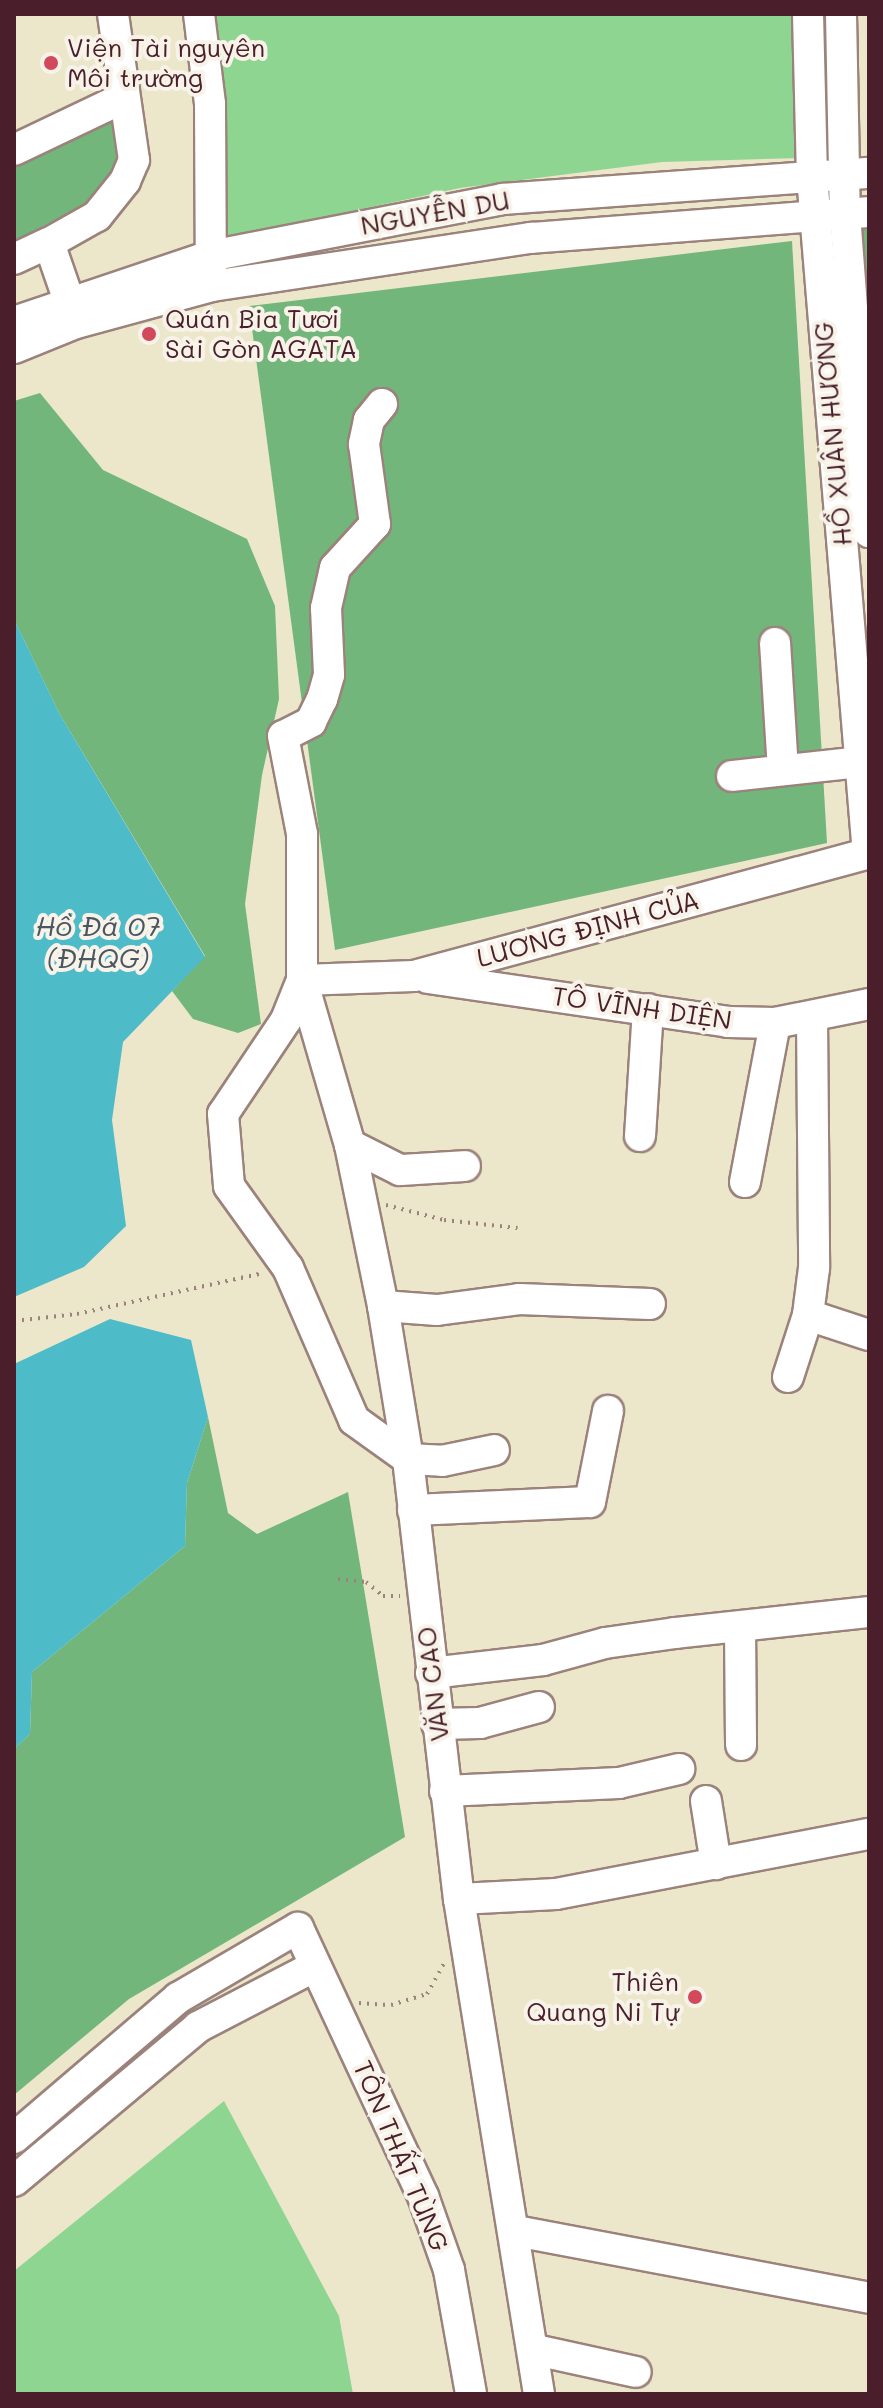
<!DOCTYPE html>
<html>
<head>
<meta charset="utf-8">
<style>
  body { margin:0 }
  #map { position:relative; width:883px; height:2408px; overflow:hidden; background:#ece6cb; font-family:Mali,sans-serif }
  div>[style] { position:absolute }
  .green>* { inset:0; background:#8ed591 }
  .forest>* { inset:0; background:#72b67b }
  .water>* { inset:0; background:#4ebbc9 }
  .path>* { height:4px; margin-top:-2px; transform-origin:0; background:repeating-linear-gradient(90deg,#9b827b 0 2px,transparent 0 8px) }
  .roads { filter:drop-shadow(2px 0 #9b827b) drop-shadow(-2px 0 #9b827b) drop-shadow(0 2px #9b827b) drop-shadow(0 -2px #9b827b) }
  .minor>* { height:30px; margin:-15px; padding:0 15px; transform-origin:15px; border-radius:15px; background:#fff }
  .dots>* { width:22px; height:22px; translate:-50% -50%; box-sizing:border-box; border:4px solid #f7f3e8; border-radius:50% }
  span { translate:-50% -50%; white-space:nowrap; text-align:center; line-height:1.15; -webkit-text-stroke:8px #f7f3e8; paint-order:stroke }
  .poi-label { font-size:26px; color:#4a1f2b }
  .left { translate:0 -50%; text-align:left }
  .right { translate:-100% -50%; text-align:right }
  .street-label { font-size:26px; color:#4a1f2b }
  .water-label { font-size:28px; color:#4b5662; font-style:italic }
  .frame { position:absolute; inset:0; border:16px solid #4a1f2b; pointer-events:none }
</style>
</head>
<body>
<div id="map">
  <div class="green">
    <div style="clip-path:polygon(203px 14px,808px 14px,801px 158px,662px 162px,460px 188px,216px 240px)"></div>
    <div style="clip-path:polygon(224px 2101px,339px 2316px,353px 2394px,14px 2394px,14px 2271px)"></div>
  </div>
  <div class="forest">
    <div style="clip-path:polygon(111px 118px,118px 125px,120px 177px,99px 198px,14px 241px,14px 159px)"></div>
    <div style="clip-path:polygon(869px 229px,869px 376px,857px 230px)"></div>
    <div style="clip-path:polygon(792px 241px,827px 843px,335px 950px,249px 306px)"></div>
    <div style="clip-path:polygon(40px 393px,103px 470px,247px 539px,275px 606px,279px 699px,262px 775px,245px 904px,261px 1024px,238px 1033px,193px 1019px,172px 991px,205px 956px,59px 713px,14px 619px,14px 401px)"></div>
    <div style="clip-path:polygon(208px 1417px,228px 1513px,257px 1534px,348px 1492px,405px 1837px,129px 1999px,14px 2095px,14px 1749px,30px 1734px,32px 1672px,185px 1546px,187px 1483px)"></div>
  </div>
  <div class="water">
    <div style="clip-path:polygon(14px 619px,59px 713px,205px 957px,123px 1042px,112px 1120px,126px 1226px,84px 1267px,14px 1297px)"></div>
    <div style="clip-path:polygon(110px 1319px,191px 1340px,208px 1417px,187px 1483px,185px 1546px,32px 1672px,30px 1734px,14px 1749px,14px 1364px)"></div>
  </div>
  <div class="path">
    <div style="left:386px;top:1205px;width:60px;rotate:14.5deg"></div>
    <div style="left:444px;top:1220px;width:74px;rotate:6.2deg"></div>
    <div style="left:14px;top:1321px;width:63px;rotate:-6.3deg"></div>
    <div style="left:77px;top:1314px;width:190px;rotate:-12.4deg"></div>
    <div style="left:338px;top:1579px;width:28px;rotate:6deg"></div>
    <div style="left:366px;top:1582px;width:22px;rotate:39deg"></div>
    <div style="left:383px;top:1596px;width:17px"></div>
    <div style="left:359px;top:2003px;width:32px;rotate:4deg"></div>
    <div style="left:391px;top:2005px;width:38px;rotate:-17deg"></div>
    <div style="left:427px;top:1994px;width:37px;rotate:-61deg"></div>
  </div>
  <div class="roads">
    <div class="minor">
      <div style="left:199px;top:14px;width:91px;rotate:83deg"></div>
      <div style="left:210px;top:104px;width:172px;rotate:89.7deg"></div>
      <div style="left:808px;top:14px;width:162px;rotate:88.6deg"></div>
      <div style="left:812px;top:176px;width:680px;rotate:85.28deg"></div>
      <div style="left:841px;top:14px;width:200px;rotate:88.9deg"></div>
      <div style="left:845px;top:214px;width:319px;rotate:85.7deg"></div>
      <div style="left:14px;top:150px;width:121px;rotate:-25.5deg"></div>
      <div style="left:14px;top:259px;width:38px;rotate:-25deg"></div>
      <div style="left:69px;top:301px;width:61px;rotate:-109deg"></div>
      <div style="left:49px;top:243px;width:55px;rotate:-29.4deg"></div>
      <div style="left:97px;top:216px;width:45px;rotate:-51.3deg"></div>
      <div style="left:125px;top:181px;width:23px;rotate:-67deg"></div>
      <div style="left:134px;top:160px;width:148px;rotate:-98.2deg"></div>
      <div style="left:14px;top:322px;width:207px;rotate:-18.6deg"></div>
      <div style="left:210px;top:256px;width:298px;rotate:-11deg"></div>
      <div style="left:503px;top:199px;width:367px;rotate:-4.1deg"></div>
      <div style="left:14px;top:348px;width:67px;rotate:-22deg"></div>
      <div style="left:76px;top:323px;width:141px;rotate:-15.2deg"></div>
      <div style="left:212px;top:286px;width:323px;rotate:-8.6deg"></div>
      <div style="left:531px;top:238px;width:339px;rotate:-4.4deg"></div>
      <div style="left:382px;top:404px;width:21px;rotate:129deg"></div>
      <div style="left:369px;top:420px;width:25px;rotate:102deg"></div>
      <div style="left:364px;top:444px;width:81px;rotate:82.2deg"></div>
      <div style="left:375px;top:524px;width:59px;rotate:132.3deg"></div>
      <div style="left:335px;top:568px;width:41px;rotate:102.7deg"></div>
      <div style="left:326px;top:608px;width:67px;rotate:87.4deg"></div>
      <div style="left:329px;top:675px;width:25px;rotate:106deg"></div>
      <div style="left:322px;top:699px;width:25px;rotate:116deg"></div>
      <div style="left:311px;top:722px;width:31px;rotate:153deg"></div>
      <div style="left:283px;top:736px;width:100px;rotate:79deg"></div>
      <div style="left:302px;top:834px;width:146px;rotate:90deg"></div>
      <div style="left:302px;top:980px;width:43px;rotate:111.8deg"></div>
      <div style="left:286px;top:1020px;width:113px;rotate:123.8deg"></div>
      <div style="left:223px;top:1114px;width:72px;rotate:85.2deg"></div>
      <div style="left:229px;top:1186px;width:101px;rotate:54.3deg"></div>
      <div style="left:288px;top:1268px;width:166px;rotate:66.5deg"></div>
      <div style="left:354px;top:1420px;width:67px;rotate:35.8deg"></div>
      <div style="left:408px;top:1459px;width:34px;rotate:3deg"></div>
      <div style="left:442px;top:1461px;width:53px;rotate:-11.9deg"></div>
      <div style="left:775px;top:643px;width:127px;rotate:86.4deg"></div>
      <div style="left:732px;top:776px;width:129px;rotate:-6.2deg"></div>
      <div style="left:428px;top:978px;width:303px;rotate:8.3deg"></div>
      <div style="left:728px;top:1022px;width:47px;rotate:1.2deg"></div>
      <div style="left:775px;top:1023px;width:96px;rotate:-11.4deg"></div>
      <div style="left:302px;top:980px;width:172px;rotate:73.8deg"></div>
      <div style="left:350px;top:1145px;width:164px;rotate:78.4deg"></div>
      <div style="left:383px;top:1306px;width:155px;rotate:80.7deg"></div>
      <div style="left:408px;top:1459px;width:443px;rotate:83.4deg"></div>
      <div style="left:459px;top:1899px;width:501px;rotate:80.82deg"></div>
      <div style="left:302px;top:980px;width:112px;rotate:-2deg"></div>
      <div style="left:414px;top:976px;width:471px;rotate:-15.1deg"></div>
      <div style="left:812px;top:1018px;width:250px;rotate:89.5deg"></div>
      <div style="left:814px;top:1268px;width:47px;rotate:97.3deg"></div>
      <div style="left:808px;top:1315px;width:64px;rotate:18.2deg"></div>
      <div style="left:640px;top:1136px;width:127px;rotate:-86.4deg"></div>
      <div style="left:350px;top:1145px;width:56px;rotate:26.6deg"></div>
      <div style="left:400px;top:1170px;width:65px;rotate:-3.5deg"></div>
      <div style="left:745px;top:1182px;width:162px;rotate:-79.3deg"></div>
      <div style="left:383px;top:1306px;width:54px;rotate:4.2deg"></div>
      <div style="left:437px;top:1310px;width:83px;rotate:-7.6deg"></div>
      <div style="left:519px;top:1299px;width:131px;rotate:2.2deg"></div>
      <div style="left:788px;top:1377px;width:65px;rotate:-72.1deg"></div>
      <div style="left:413px;top:1510px;width:177px;rotate:-2.6deg"></div>
      <div style="left:590px;top:1502px;width:93px;rotate:-78.8deg"></div>
      <div style="left:740px;top:1627px;width:118px;rotate:89.5deg"></div>
      <div style="left:431px;top:1673px;width:113px;rotate:-6.6deg"></div>
      <div style="left:543px;top:1660px;width:64px;rotate:-15.3deg"></div>
      <div style="left:605px;top:1643px;width:71px;rotate:-8.1deg"></div>
      <div style="left:675px;top:1633px;width:195px;rotate:-6.2deg"></div>
      <div style="left:437px;top:1724px;width:43px;rotate:-1.3deg"></div>
      <div style="left:480px;top:1723px;width:61px;rotate:-15.2deg"></div>
      <div style="left:445px;top:1791px;width:174px;rotate:-2.6deg"></div>
      <div style="left:619px;top:1783px;width:62px;rotate:-13.1deg"></div>
      <div style="left:706px;top:1801px;width:64px;rotate:81deg"></div>
      <div style="left:459px;top:1899px;width:97px;rotate:-3deg"></div>
      <div style="left:556px;top:1894px;width:319px;rotate:-10.9deg"></div>
      <div style="left:14px;top:2138px;width:216px;rotate:-40.5deg"></div>
      <div style="left:178px;top:1998px;width:139px;rotate:-30.3deg"></div>
      <div style="left:298px;top:1928px;width:296px;rotate:65deg"></div>
      <div style="left:423px;top:2196px;width:78px;rotate:70.6deg"></div>
      <div style="left:449px;top:2270px;width:126px;rotate:79.9deg"></div>
      <div style="left:14px;top:2181px;width:240px;rotate:-39.9deg"></div>
      <div style="left:198px;top:2027px;width:132px;rotate:-27.5deg"></div>
      <div style="left:516px;top:2231px;width:359px;rotate:10.7deg"></div>
      <div style="left:536px;top:2350px;width:102px;rotate:12.4deg"></div>
    </div>
  </div>
  <div class="dots">
    <div style="left:51px;top:63px;background:#d1495b"></div>
    <div style="left:149px;top:334px;background:#d1495b"></div>
    <div style="left:695px;top:1997px;background:#d1495b"></div>
  </div>
  <div class="poi-label">
    <span class="left" style="left:67px;top:63px">Viện Tài nguyên<br>Môi trường</span>
    <span class="left" style="left:165px;top:334px">Quán Bia Tươi<br>Sài Gòn AGATA</span>
    <span class="right" style="left:679px;top:1997px">Thiên<br>Quang Ni Tự</span>
  </div>
  <div class="street-label">
    <span style="left:435px;top:213px;rotate:-10deg">NGUYỄN DU</span>
    <span style="left:833px;top:434px;rotate:-95deg">HỒ XUÂN HƯƠNG</span>
    <span style="left:588px;top:929px;rotate:-15deg">LƯƠNG ĐỊNH CỦA</span>
    <span style="left:642px;top:1008px;rotate:8deg">TÔ VĨNH DIỆN</span>
    <span style="left:433px;top:1684px;rotate:-97deg">VĂN CAO</span>
    <span style="left:401px;top:2156px;rotate:67deg">TÔN THẤT TÙNG</span>
  </div>
  <div class="water-label">
    <span style="left:98px;top:941px">Hồ Đá 07<br>(ĐHQG)</span>
  </div>
  <div class="frame"></div>
</div>
</body>
</html>
